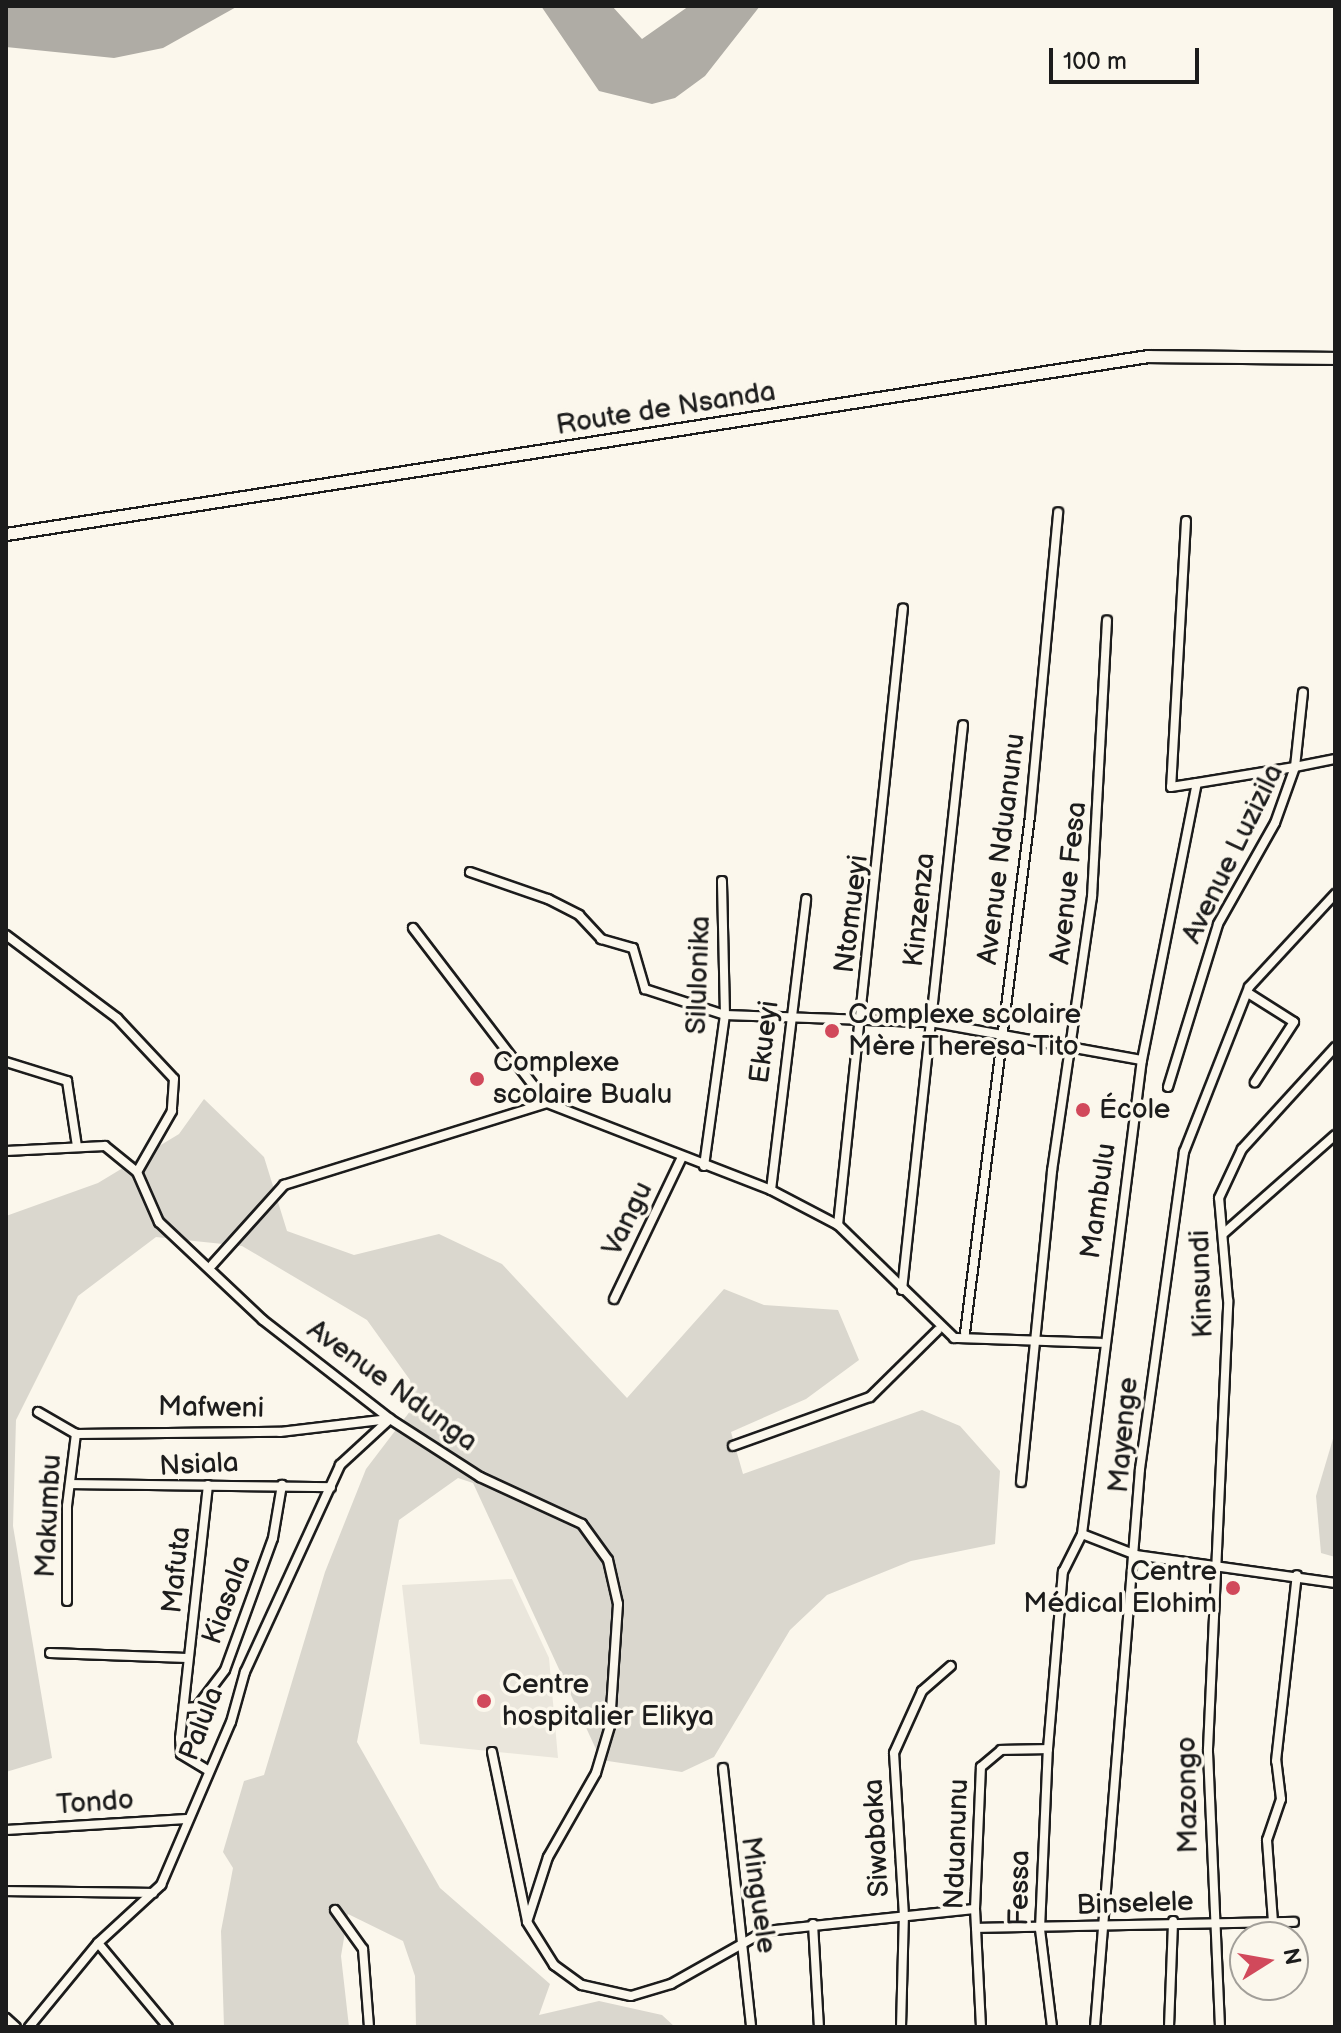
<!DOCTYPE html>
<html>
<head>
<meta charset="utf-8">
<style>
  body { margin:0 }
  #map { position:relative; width:1341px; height:2033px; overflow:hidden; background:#fbf7ec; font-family:"Balsamiq Sans",sans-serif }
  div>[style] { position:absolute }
  .built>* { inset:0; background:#eae6dc }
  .green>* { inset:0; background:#dad7ce }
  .water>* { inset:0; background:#afaca5 }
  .roads { filter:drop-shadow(2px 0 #1c1c1c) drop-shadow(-2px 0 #1c1c1c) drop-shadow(0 2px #1c1c1c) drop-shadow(0 -2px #1c1c1c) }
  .minor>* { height:8px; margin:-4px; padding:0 4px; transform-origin:4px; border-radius:4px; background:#fbf7ec }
  .tertiary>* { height:11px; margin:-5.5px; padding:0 5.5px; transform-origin:5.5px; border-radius:5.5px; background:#fbf7ec }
  .dots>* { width:22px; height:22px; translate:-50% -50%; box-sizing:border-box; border:4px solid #fbf7ec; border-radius:50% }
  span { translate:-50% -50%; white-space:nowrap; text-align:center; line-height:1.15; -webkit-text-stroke:7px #fbf7ec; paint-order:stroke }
  .street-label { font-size:28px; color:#1c1c1c }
  .poi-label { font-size:28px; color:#1c1c1c }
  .left { translate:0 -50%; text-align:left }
  .right { translate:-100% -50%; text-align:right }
  .frame { position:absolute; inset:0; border:8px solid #1c1c1c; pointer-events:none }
  .north { position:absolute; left:1229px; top:1921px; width:80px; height:80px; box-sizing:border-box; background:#fbf7ec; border:2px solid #a29f99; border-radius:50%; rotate:79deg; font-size:22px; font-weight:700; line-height:32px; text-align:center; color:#1c1c1c }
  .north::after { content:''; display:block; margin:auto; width:28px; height:36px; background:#d1495b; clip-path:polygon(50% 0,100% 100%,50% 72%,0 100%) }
  .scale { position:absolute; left:1049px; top:48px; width:150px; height:36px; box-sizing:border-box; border:4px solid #1c1c1c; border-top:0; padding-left:10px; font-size:24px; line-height:28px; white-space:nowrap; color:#1c1c1c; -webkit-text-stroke:6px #fbf7ec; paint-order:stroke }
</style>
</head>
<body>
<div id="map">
  <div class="built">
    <div style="clip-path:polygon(512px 1579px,549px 1658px,558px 1758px,420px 1744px,402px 1585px)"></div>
  </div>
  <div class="green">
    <div style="clip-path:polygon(204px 1099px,264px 1157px,287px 1231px,354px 1255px,439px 1234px,502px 1264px,627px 1398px,724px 1289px,764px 1305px,838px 1310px,859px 1360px,806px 1399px,731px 1432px,743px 1474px,922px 1410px,960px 1426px,1000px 1471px,995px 1544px,911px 1561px,827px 1595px,790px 1630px,714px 1757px,682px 1772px,601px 1760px,473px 1483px,458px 1478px,399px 1520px,357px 1742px,440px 1888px,550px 1984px,539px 2015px,599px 2001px,662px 2015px,675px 2027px,416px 2027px,415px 1976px,403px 1941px,348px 1914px,341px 1956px,349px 2027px,224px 2027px,221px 1931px,233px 1868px,223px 1852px,244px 1781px,264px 1775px,325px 1572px,366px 1469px,414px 1406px,410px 1380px,367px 1320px,242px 1246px,156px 1237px,78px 1296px,16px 1420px,13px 1526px,52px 1758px,6px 1772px,6px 1216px,98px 1183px,179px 1134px)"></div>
    <div style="clip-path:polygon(1335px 1432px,1335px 1557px,1321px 1553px,1316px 1496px)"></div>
  </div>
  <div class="water">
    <div style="clip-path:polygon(6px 6px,238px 6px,163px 48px,114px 58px,6px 47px)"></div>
    <div style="clip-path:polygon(541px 6px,612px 6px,642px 39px,689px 6px,760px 6px,705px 76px,675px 98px,652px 104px,599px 91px)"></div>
  </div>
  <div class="roads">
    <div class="minor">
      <div style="left:1186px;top:521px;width:266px;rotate:93.2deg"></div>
      <div style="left:1171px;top:787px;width:26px;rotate:-9deg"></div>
      <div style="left:470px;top:872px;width:83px;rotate:19.1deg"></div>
      <div style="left:548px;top:899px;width:35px;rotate:27deg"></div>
      <div style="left:579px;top:915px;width:33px;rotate:47deg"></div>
      <div style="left:601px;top:939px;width:33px;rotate:16deg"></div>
      <div style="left:633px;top:948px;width:43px;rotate:73.7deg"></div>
      <div style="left:645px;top:989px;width:84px;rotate:18deg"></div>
      <div style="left:725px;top:1015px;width:205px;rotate:2deg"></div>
      <div style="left:930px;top:1022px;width:215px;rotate:10.2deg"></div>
      <div style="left:413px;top:928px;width:220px;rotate:52.6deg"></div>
      <div style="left:547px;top:1103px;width:240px;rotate:21.2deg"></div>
      <div style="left:771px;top:1190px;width:76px;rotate:27.6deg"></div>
      <div style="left:838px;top:1225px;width:162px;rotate:44.2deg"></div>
      <div style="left:954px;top:1338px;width:147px;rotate:1.9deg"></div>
      <div style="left:6px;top:935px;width:139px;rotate:36.8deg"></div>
      <div style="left:117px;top:1018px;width:83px;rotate:46.9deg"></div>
      <div style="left:174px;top:1079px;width:32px;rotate:94deg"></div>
      <div style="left:172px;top:1111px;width:70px;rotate:119.8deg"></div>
      <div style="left:137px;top:1172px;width:55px;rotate:66.3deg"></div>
      <div style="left:159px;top:1222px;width:143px;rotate:43.3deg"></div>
      <div style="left:263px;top:1320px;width:161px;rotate:37.9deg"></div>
      <div style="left:390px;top:1419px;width:107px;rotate:32.8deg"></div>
      <div style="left:480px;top:1477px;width:112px;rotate:24.7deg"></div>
      <div style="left:582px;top:1524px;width:44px;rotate:54.2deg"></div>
      <div style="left:608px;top:1560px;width:45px;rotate:77.2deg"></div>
      <div style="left:618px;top:1604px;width:122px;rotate:93.8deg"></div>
      <div style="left:610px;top:1726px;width:49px;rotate:106.6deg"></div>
      <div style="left:596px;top:1773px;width:97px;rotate:119.7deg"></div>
      <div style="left:548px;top:1857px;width:68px;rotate:107.9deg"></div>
      <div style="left:527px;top:1922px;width:51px;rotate:57.9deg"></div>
      <div style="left:554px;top:1965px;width:34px;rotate:36deg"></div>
      <div style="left:582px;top:1985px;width:50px;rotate:12.7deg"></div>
      <div style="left:631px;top:1996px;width:42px;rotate:-16.7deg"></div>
      <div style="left:671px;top:1984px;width:108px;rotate:-29.4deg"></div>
      <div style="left:765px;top:1931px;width:211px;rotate:-6deg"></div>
      <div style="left:1248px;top:993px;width:54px;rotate:32.2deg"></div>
      <div style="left:1294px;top:1022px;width:72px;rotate:123deg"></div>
      <div style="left:6px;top:1062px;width:64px;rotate:17.3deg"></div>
      <div style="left:67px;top:1081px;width:66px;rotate:81.3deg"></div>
      <div style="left:1168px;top:1087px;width:170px;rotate:-72.9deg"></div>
      <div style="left:1218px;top:924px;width:116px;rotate:-60.6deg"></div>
      <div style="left:1275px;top:823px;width:59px;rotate:-70.3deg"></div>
      <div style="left:1295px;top:767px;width:41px;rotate:-11.3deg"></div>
      <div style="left:6px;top:1151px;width:99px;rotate:-2.9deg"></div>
      <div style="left:105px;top:1146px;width:41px;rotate:39.1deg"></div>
      <div style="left:704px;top:1166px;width:152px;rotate:-82.1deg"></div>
      <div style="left:725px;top:1015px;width:134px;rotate:-91.3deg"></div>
      <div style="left:771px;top:1190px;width:293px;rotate:-83.1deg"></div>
      <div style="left:838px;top:1225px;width:620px;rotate:-83.99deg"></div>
      <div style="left:1224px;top:1233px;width:148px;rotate:-41.4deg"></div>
      <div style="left:212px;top:1265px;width:108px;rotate:-48deg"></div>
      <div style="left:284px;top:1185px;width:275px;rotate:-17.3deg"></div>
      <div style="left:902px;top:1290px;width:568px;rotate:-83.84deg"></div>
      <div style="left:614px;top:1299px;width:157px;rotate:-64.4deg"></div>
      <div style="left:965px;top:1333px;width:521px;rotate:-82.83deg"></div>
      <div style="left:1030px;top:816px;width:305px;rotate:-84.7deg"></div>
      <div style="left:38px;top:1412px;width:44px;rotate:30.1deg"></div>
      <div style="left:76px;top:1434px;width:204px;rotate:-0.6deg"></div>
      <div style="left:280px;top:1432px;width:110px;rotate:-6.8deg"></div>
      <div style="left:733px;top:1446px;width:145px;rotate:-19.7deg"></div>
      <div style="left:870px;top:1397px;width:95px;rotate:-44.6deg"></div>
      <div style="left:1021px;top:1482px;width:313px;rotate:-84.3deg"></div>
      <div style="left:1052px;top:1171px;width:277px;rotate:-81.7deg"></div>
      <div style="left:1092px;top:897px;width:277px;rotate:-86.9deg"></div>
      <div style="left:70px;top:1484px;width:261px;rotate:0.7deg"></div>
      <div style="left:208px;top:1485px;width:255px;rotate:96.3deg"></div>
      <div style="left:180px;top:1738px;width:16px;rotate:86deg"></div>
      <div style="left:181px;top:1754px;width:31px;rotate:31deg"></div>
      <div style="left:1082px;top:1534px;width:478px;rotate:-82.8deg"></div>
      <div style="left:1142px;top:1060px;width:282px;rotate:-78.8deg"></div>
      <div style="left:1197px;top:783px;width:99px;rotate:-9.3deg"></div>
      <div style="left:1295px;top:767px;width:75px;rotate:-83.9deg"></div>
      <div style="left:1082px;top:1534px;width:58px;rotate:21.3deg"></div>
      <div style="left:1136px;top:1555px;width:201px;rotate:8deg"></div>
      <div style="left:67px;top:1601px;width:95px;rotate:-90deg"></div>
      <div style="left:67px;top:1506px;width:73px;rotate:-82.9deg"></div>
      <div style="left:50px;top:1653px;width:137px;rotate:2.1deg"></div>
      <div style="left:184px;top:1708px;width:13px;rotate:-4deg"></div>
      <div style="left:197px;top:1707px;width:46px;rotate:-52.9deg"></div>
      <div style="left:225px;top:1670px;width:140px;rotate:-70deg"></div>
      <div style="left:273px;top:1538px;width:54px;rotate:-80.4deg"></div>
      <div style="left:492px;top:1752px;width:173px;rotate:78.3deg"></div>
      <div style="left:723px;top:1768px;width:261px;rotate:83.8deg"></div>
      <div style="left:6px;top:1830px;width:181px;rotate:-3.5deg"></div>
      <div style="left:6px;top:1891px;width:147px;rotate:0.8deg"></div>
      <div style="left:335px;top:1910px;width:48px;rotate:54.3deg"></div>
      <div style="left:363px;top:1949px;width:78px;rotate:85.6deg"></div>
      <div style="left:1273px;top:1922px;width:82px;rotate:-94.2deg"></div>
      <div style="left:1267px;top:1840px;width:43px;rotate:-71.1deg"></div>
      <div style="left:1281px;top:1799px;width:38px;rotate:-97deg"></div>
      <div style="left:1276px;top:1761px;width:187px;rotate:-83.6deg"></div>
      <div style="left:813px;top:1924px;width:103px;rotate:86.7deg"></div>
      <div style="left:976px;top:1928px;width:318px;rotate:-1.1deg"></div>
      <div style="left:98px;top:1943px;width:109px;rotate:50.2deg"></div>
      <div style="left:6px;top:2018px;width:13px;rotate:42deg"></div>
      <div style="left:29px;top:2027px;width:109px;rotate:-50.6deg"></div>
      <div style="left:98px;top:1943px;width:86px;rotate:-42.6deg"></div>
      <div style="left:161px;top:1885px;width:177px;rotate:-66.8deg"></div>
      <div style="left:231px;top:1722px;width:52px;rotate:-74.4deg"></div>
      <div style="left:245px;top:1672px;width:228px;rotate:-65.3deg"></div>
      <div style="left:340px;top:1465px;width:68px;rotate:-42.6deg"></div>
      <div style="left:901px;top:2027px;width:111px;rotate:-88.5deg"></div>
      <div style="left:904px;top:1916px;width:163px;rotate:-93.5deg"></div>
      <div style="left:894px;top:1753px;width:68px;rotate:-65.7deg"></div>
      <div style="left:922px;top:1691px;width:38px;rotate:-41deg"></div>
      <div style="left:981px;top:2027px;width:118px;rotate:-92.9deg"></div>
      <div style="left:975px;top:1909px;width:142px;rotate:-87.6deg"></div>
      <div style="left:981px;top:1767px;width:26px;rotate:-40deg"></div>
      <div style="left:1001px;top:1750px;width:47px;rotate:-1.2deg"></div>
      <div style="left:1052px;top:2027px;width:99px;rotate:-97deg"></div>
      <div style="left:1040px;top:1929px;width:180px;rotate:-87.5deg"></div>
      <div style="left:1048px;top:1749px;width:178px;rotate:-85.2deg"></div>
      <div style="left:1063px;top:1572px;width:42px;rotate:-63.4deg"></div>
      <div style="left:1095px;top:2027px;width:560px;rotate:-85.39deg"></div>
      <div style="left:1140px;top:1469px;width:320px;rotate:-82.1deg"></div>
      <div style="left:1184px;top:1152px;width:177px;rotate:-68.5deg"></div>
      <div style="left:1249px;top:987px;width:127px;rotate:-47.2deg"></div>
      <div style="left:1169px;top:2027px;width:106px;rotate:-87.8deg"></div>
      <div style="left:1220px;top:2027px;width:278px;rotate:-92.5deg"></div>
      <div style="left:1208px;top:1749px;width:449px;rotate:-87.4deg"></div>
      <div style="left:1228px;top:1300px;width:102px;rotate:-95deg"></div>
      <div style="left:1219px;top:1198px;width:54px;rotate:-64.9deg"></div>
      <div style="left:1242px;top:1149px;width:138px;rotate:-47.6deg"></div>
    </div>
    <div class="tertiary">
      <div style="left:6px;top:534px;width:1156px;rotate:-8.86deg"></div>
      <div style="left:1148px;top:356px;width:187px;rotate:0.6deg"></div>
    </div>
  </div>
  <div class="dots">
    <div style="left:832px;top:1031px;background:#d1495b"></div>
    <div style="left:477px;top:1079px;background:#d1495b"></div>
    <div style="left:1083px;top:1110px;background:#d1495b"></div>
    <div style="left:1233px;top:1588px;background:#d1495b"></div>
    <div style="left:484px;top:1701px;background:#d1495b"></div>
  </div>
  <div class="street-label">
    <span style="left:666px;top:409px;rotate:-9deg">Route de Nsanda</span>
    <span style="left:1002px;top:849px;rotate:-83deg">Avenue Nduanunu</span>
    <span style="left:1233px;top:854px;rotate:-64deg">Avenue Luzizila</span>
    <span style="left:1069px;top:883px;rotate:-84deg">Avenue Fesa</span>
    <span style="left:920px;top:910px;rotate:-84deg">Kinzenza</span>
    <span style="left:852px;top:914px;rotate:-83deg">Ntomueyi</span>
    <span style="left:699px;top:975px;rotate:-88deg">Silulonika</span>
    <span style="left:765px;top:1042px;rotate:-83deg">Ekueyi</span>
    <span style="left:1099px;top:1201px;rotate:-82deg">Mambulu</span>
    <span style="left:628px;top:1219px;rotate:-64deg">Vangu</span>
    <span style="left:1202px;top:1284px;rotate:-92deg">Kinsundi</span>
    <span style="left:392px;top:1386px;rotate:36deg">Avenue Ndunga</span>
    <span style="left:211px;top:1408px;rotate:1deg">Mafweni</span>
    <span style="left:1124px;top:1435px;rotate:-85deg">Mayenge</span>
    <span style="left:199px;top:1465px;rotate:-3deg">Nsiala</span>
    <span style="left:49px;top:1516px;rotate:-87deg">Makumbu</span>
    <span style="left:177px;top:1570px;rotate:-84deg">Mafuta</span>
    <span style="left:227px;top:1600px;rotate:-70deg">Kiasala</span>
    <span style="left:202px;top:1724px;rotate:-69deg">Palula</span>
    <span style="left:1188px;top:1795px;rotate:-91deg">Mazongo</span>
    <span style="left:95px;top:1803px;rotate:-4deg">Tondo</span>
    <span style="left:877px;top:1838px;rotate:-93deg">Siwabaka</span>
    <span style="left:957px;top:1844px;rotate:-88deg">Nduanunu</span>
    <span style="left:1020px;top:1888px;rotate:-89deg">Fessa</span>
    <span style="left:758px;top:1895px;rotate:82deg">Minguele</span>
    <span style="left:1135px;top:1904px;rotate:-2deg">Binselele</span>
  </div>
  <div class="poi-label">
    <span class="left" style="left:848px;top:1031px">Complexe scolaire<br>Mère Theresa Tito</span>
    <span class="left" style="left:493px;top:1079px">Complexe<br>scolaire Bualu</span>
    <span class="left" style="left:1099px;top:1110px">École</span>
    <span class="right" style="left:1217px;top:1588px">Centre<br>Médical Elohim</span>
    <span class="left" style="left:502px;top:1701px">Centre<br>hospitalier Elikya</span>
  </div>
  <div class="frame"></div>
  <div class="north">N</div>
  <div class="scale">100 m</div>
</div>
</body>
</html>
